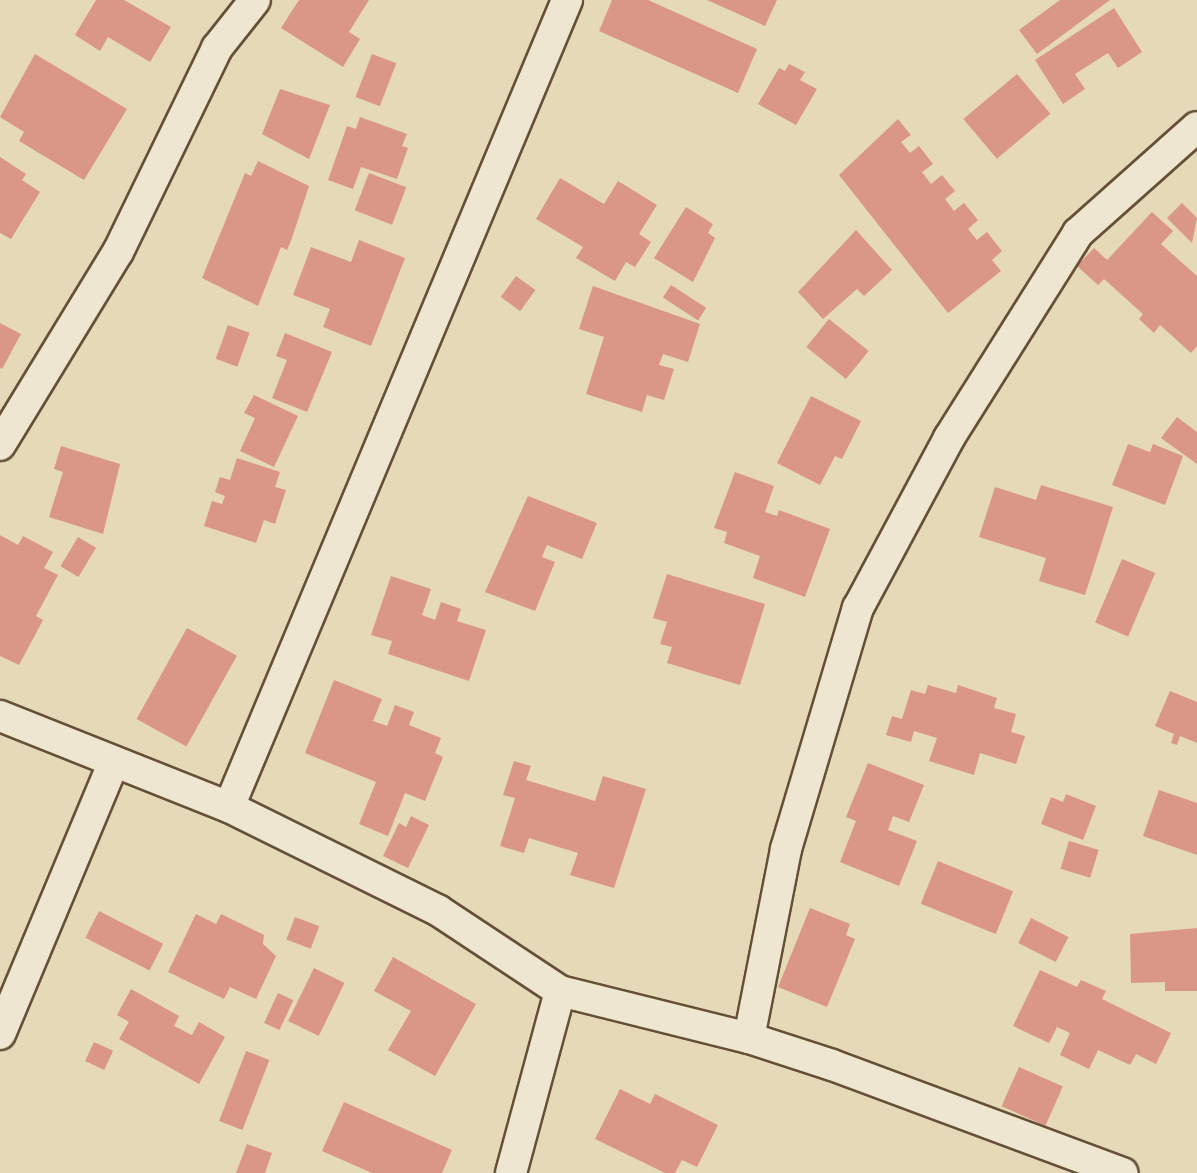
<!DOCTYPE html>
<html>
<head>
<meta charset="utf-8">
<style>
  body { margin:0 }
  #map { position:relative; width:1197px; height:1173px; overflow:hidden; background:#e5d9b7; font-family:"Old Standard TT",serif }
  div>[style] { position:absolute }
  .building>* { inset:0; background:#db9785; transform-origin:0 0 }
  .roads { filter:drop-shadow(2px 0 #664f37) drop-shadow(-2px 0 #664f37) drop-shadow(0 2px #664f37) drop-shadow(0 -2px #664f37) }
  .minor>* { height:30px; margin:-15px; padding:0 15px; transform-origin:15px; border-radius:15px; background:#eee6d0 }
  span { translate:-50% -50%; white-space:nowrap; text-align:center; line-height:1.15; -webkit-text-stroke:6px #eee6d0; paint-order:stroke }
</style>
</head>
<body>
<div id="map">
  <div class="building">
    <div style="clip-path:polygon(96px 0,124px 0,171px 27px,150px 62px,108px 37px,100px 51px,75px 35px)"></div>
    <div style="clip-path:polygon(299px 0,369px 0,349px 32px,360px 39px,343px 67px,281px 28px)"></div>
    <div style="clip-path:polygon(612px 0,648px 0,757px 49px,738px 93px,599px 31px)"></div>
    <div style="clip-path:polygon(707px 0,777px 0,765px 26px)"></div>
    <div style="clip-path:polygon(1060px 0,1110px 0,1037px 54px,1019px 30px)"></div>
    <div style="clip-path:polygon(1114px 8px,1142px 52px,1118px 68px,1108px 53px,1075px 74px,1085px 89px,1063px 104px,1035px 60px)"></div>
    <div style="clip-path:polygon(35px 54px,127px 109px,84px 180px,19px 141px,24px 132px,0 117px)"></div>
    <div style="left:372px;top:54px;width:26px;height:46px;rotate:21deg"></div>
    <div style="clip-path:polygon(789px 64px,805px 72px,800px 80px,817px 89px,796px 125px,758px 104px,779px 68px,785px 71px)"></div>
    <div style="left:1017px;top:74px;width:52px;height:70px;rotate:50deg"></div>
    <div style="clip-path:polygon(280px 89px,330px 105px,309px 159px,262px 134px)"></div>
    <div style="clip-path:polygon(360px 117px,407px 134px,402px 146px,408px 148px,397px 179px,361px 167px,353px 189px,328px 180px,347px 126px,356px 129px)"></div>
    <div style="clip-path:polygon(898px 119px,911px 135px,901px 142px,910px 153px,919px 146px,933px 164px,922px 172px,931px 184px,942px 175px,955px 191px,945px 199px,954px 211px,964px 203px,978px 220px,968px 229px,977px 240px,987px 232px,1002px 251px,992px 260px,1001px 271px,948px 313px,839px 175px)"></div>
    <div style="clip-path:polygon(0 157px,26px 174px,22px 180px,40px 192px,11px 239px,0 233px)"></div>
    <div style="clip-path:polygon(258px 161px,309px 186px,291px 241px,287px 250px,281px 247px,258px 306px,202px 278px,245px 173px,251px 176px)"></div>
    <div style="left:369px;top:173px;width:40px;height:40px;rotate:21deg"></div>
    <div style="clip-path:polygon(560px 178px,604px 204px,618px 181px,657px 205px,639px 234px,651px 242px,635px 267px,626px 262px,615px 281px,576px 258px,583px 247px,536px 219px)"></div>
    <div style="clip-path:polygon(1182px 203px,1197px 218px,1192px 243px,1167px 218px)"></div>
    <div style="clip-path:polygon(686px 207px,713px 224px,708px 233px,715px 238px,693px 282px,654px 258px)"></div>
    <div style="clip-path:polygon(1152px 212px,1173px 231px,1161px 244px,1197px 276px,1197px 346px,1191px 353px,1160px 325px,1154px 333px,1139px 319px,1143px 314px,1104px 279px,1098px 285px,1077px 266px,1094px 248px,1107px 260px)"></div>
    <div style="clip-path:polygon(856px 230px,892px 270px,864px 296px,857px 289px,823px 319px,798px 292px)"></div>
    <div style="clip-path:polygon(359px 240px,405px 258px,371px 346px,323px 327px,330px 309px,293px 295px,311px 247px,351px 262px)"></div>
    <div style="left:516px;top:276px;width:24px;height:26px;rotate:36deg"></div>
    <div style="left:671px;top:285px;width:42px;height:15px;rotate:33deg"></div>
    <div style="clip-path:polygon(593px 286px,700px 324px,688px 362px,663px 354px,659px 365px,674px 369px,664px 400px,647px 395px,642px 412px,586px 394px,604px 337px,579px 329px)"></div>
    <div style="left:829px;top:319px;width:51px;height:36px;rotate:39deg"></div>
    <div style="clip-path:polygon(0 323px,21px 334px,2px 369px,0 368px)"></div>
    <div style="left:228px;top:325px;width:23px;height:36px;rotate:20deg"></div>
    <div style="clip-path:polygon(285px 333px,332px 352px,307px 412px,272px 398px,287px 360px,276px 356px)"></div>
    <div style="clip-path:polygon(254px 395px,298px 416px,274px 467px,240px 451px,255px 418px,244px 413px)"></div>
    <div style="clip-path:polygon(811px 396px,861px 421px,842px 459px,835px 456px,820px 485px,777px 463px)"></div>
    <div style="clip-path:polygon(1177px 417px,1197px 432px,1197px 464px,1161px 438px)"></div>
    <div style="clip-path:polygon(1128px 444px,1150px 452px,1153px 444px,1183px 456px,1165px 505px,1112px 485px)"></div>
    <div style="clip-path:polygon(61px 446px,120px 464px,103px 534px,49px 517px,63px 472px,54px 469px)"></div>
    <div style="clip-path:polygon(237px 458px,280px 472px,275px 487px,286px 490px,275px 524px,264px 520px,256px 543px,204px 526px,212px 501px,222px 504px,225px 496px,215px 492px,220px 477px,230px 480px)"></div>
    <div style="clip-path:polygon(735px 472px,774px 486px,765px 512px,777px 516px,779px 510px,830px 529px,805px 597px,753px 578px,760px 556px,724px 543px,727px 532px,714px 528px)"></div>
    <div style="clip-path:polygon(1041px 485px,1113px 507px,1085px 595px,1039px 581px,1046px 558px,979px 537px,995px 487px,1036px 500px)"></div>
    <div style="clip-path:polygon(528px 496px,597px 523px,582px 559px,547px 545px,542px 557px,555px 562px,535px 611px,485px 592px)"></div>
    <div style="clip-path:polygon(0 535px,18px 545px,23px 536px,53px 552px,44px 568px,58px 575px,36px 616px,43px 620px,19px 665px,0 656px)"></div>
    <div style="left:78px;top:537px;width:21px;height:34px;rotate:31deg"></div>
    <div style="left:1122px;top:559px;width:36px;height:69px;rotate:23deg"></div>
    <div style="clip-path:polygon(667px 574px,765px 604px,740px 685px,667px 663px,672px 647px,660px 644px,667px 622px,653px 618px)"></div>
    <div style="clip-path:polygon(391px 576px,431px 589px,422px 615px,435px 620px,441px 602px,461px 609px,457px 621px,486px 630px,469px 681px,388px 654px,392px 641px,371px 635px)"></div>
    <div style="left:187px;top:628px;width:57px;height:104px;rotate:29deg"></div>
    <div style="clip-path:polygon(334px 680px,382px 699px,373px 721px,387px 726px,395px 705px,414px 712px,409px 725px,441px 738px,435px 753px,443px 757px,425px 801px,405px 793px,388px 836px,359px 824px,376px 782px,305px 753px)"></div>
    <div style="clip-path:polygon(928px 685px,956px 693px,958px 685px,997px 698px,994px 708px,1016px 714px,1011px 732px,1025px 736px,1016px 764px,980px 753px,974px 775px,929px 761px,937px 738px,914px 731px,911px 742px,886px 735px,892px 716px,902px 719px,911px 690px,925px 694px)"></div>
    <div style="clip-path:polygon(1170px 691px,1197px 702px,1197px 754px,1197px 743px,1180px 736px,1177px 745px,1171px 743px,1174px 734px,1155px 726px)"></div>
    <div style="clip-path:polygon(514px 761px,531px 766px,526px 780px,595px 801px,603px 776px,646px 789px,614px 888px,570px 875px,578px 853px,529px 838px,524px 853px,500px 846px,515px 798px,503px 795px)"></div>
    <div style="clip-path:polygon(868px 763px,924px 785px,909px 822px,893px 816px,888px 830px,917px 841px,899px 886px,840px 862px,856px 821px,846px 817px)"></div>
    <div style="clip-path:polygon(1159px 790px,1197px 803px,1197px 855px,1143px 836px)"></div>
    <div style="clip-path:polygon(1066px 794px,1096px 806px,1083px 840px,1041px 824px,1051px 797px,1063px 802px)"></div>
    <div style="clip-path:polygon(411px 816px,429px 825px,408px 868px,383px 856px,399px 823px,406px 827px)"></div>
    <div style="left:1069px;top:841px;width:31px;height:29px;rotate:17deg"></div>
    <div style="left:938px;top:861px;width:81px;height:46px;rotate:22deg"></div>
    <div style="clip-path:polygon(810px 908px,850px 924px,846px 935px,855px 939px,827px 1007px,778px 987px)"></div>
    <div style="left:99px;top:911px;width:72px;height:30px;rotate:27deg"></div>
    <div style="clip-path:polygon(196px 914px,216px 924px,221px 914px,264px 935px,263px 944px,276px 956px,256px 999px,230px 987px,224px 999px,168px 972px)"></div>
    <div style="left:295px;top:917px;width:26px;height:24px;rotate:21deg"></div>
    <div style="left:1031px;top:918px;width:42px;height:28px;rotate:27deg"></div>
    <div style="clip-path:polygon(1197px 928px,1197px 991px,1165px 991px,1165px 982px,1131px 983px,1130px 934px)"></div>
    <div style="clip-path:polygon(393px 957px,476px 1004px,435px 1076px,388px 1050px,411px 1011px,374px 991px)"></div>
    <div style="left:314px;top:968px;width:34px;height:59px;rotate:26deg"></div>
    <div style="clip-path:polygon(1040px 970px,1077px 987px,1081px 980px,1106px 991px,1102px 999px,1171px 1033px,1156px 1064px,1136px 1054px,1130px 1065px,1098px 1050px,1089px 1069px,1060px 1055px,1070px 1033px,1057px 1027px,1049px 1043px,1013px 1026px)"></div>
    <div style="clip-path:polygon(131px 989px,179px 1016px,174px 1026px,192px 1035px,199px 1022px,225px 1037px,199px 1084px,119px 1039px,129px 1022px,117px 1015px)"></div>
    <div style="left:278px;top:993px;width:17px;height:33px;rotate:25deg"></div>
    <div style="left:94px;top:1042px;width:21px;height:21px;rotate:25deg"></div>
    <div style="left:246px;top:1051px;width:25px;height:75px;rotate:21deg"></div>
    <div style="left:1019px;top:1067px;width:48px;height:43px;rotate:24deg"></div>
    <div style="clip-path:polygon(620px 1089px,650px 1104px,655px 1094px,718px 1125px,697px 1167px,682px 1160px,675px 1173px,665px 1173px,595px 1139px)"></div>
    <div style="clip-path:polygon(344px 1102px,452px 1150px,442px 1173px,372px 1173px,322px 1151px)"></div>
    <div style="clip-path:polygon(247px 1144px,272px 1153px,265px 1173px,236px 1173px)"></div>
  </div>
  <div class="roads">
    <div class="minor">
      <div style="left:0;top:445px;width:226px;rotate:-58.6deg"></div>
      <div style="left:118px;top:252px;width:227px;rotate:-64.1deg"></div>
      <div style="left:217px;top:48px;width:61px;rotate:-51.6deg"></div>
      <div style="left:0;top:716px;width:246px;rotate:21.7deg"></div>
      <div style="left:229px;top:807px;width:234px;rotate:26.3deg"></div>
      <div style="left:439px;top:911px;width:145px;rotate:33.5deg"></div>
      <div style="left:560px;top:991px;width:195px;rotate:14deg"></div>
      <div style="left:749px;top:1038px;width:87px;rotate:18deg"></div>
      <div style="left:832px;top:1065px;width:310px;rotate:20.4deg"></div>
      <div style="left:229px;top:807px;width:875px;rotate:-67.27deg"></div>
      <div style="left:0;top:1034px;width:295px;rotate:-67.3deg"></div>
      <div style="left:749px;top:1038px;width:193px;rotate:-78.9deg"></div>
      <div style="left:786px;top:849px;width:252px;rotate:-73.4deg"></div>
      <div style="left:858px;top:608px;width:193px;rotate:-61.8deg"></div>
      <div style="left:949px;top:438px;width:242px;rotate:-57.8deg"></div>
      <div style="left:1078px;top:233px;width:159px;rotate:-41.7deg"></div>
      <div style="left:511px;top:1173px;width:188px;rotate:-74.9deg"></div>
    </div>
  </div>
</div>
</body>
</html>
